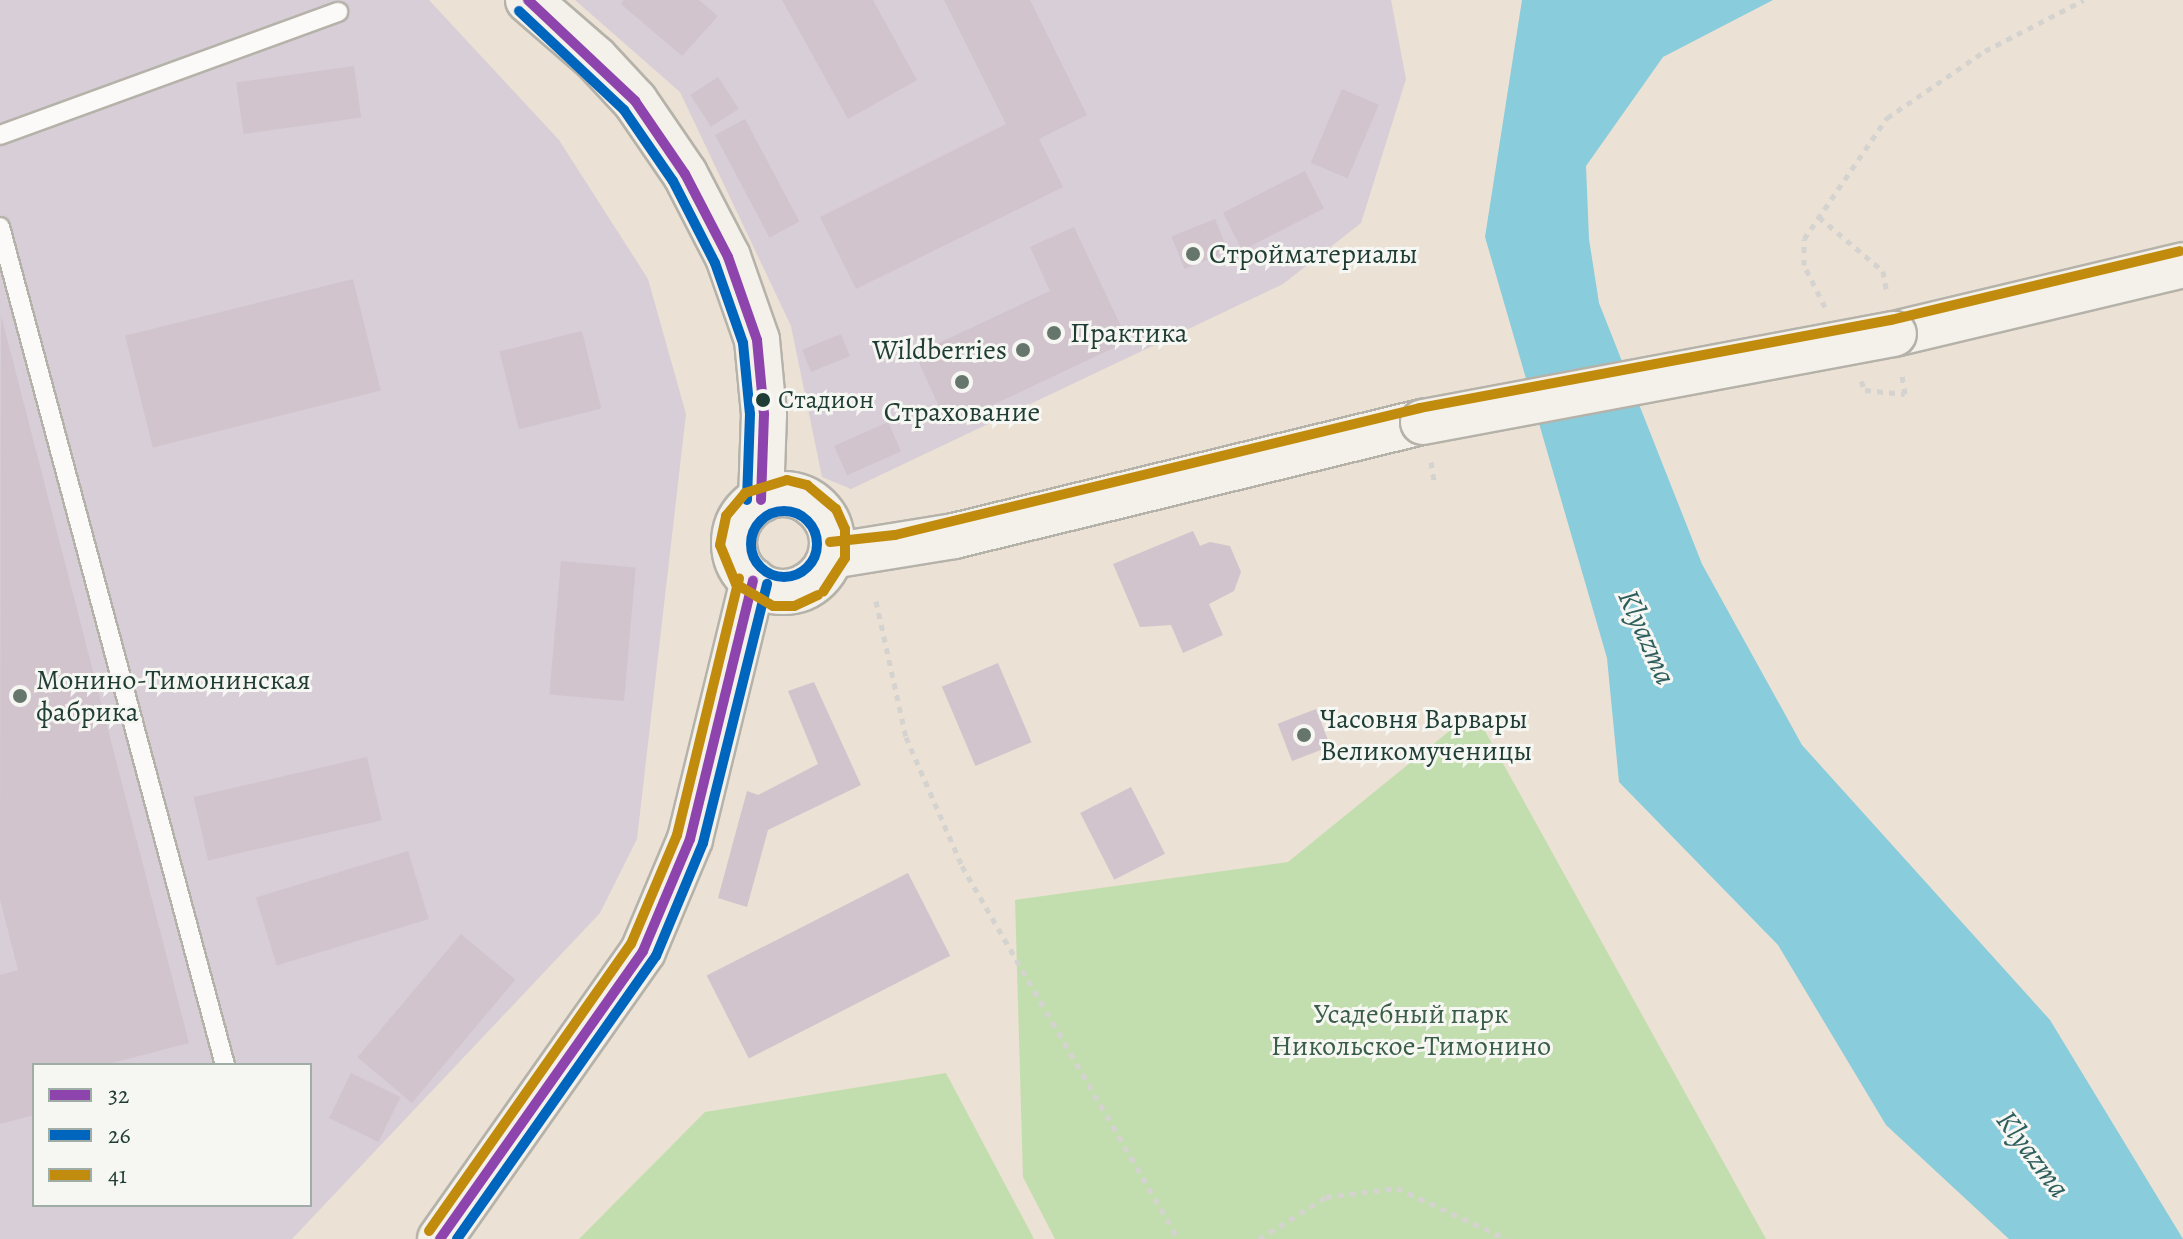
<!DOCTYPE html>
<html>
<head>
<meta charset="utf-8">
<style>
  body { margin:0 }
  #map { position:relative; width:2183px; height:1239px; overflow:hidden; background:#ebe1d5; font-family:Alegreya,serif }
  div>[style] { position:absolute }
  .industrial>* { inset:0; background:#d8ced7 }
  .green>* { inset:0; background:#c3deae }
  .water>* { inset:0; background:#89ccdb }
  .building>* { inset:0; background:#d1c4cd; transform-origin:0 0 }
  .path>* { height:5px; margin-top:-2.5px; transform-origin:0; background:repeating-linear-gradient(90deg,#d4d3cf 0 6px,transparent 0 12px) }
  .roads { filter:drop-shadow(2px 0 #b5b2a9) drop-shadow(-2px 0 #b5b2a9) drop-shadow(0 2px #b5b2a9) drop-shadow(0 -2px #b5b2a9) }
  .service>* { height:18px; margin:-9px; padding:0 9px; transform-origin:9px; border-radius:9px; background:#fcfaf9 }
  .secondary>* { height:44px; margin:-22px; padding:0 22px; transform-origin:22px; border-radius:22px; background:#f4f0ea }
  .secondary>.ring { margin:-22px; padding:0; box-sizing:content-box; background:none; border:44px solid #f4f0ea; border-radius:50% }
  .bridges { filter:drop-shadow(2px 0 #b5b2a9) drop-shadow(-2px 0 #b5b2a9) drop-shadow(0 2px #b5b2a9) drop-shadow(0 -2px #b5b2a9) }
  .secondary-bridge>* { height:44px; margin:-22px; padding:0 22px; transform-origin:22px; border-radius:22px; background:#f4f0ea }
  .bus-1>* { height:10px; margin:-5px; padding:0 5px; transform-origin:5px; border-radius:5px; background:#8e44ad }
  .bus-2>* { height:10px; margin:-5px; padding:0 5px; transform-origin:5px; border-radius:5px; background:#0065bd }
  .bus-2>.ring { margin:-5px; padding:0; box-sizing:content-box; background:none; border:10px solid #0065bd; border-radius:50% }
  .bus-3>* { height:10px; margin:-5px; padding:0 5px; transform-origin:5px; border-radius:5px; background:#c18c0d }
  .dots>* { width:22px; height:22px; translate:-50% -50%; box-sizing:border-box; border:4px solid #f6f6f2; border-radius:50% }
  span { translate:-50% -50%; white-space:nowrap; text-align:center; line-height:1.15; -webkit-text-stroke:6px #f6f6f2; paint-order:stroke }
  .bus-label { font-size:26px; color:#1f3d34 }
  .left { translate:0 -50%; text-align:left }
  .poi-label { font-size:28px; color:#1f3d34 }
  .right { translate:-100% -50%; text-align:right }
  .park-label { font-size:28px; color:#395d46 }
  .water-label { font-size:30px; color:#2f5e5e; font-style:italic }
  .legend { position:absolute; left:32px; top:1063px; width:280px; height:144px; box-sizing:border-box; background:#f6f6f2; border:2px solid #a0aca6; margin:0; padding:10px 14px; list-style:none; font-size:24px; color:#1f3d34 }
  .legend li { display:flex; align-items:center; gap:16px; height:40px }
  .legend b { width:40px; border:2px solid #a0aca6 }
</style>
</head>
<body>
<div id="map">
  <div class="industrial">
    <div style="clip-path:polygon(evenodd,0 0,429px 0,559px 140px,648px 279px,686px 414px,637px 839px,600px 913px,292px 1239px,0 1239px,0 0,34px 1065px,310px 1065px,310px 1205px,34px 1205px,34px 1065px)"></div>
    <div style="clip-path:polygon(575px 0,1391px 0,1406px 79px,1361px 223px,1283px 284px,851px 489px,822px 477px,791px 326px,680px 92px)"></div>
  </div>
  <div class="green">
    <div style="clip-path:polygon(1474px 711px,1766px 1239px,1055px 1239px,1023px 1177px,1015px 900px,1288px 862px)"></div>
    <div style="clip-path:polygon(946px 1073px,1034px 1239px,579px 1239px,705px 1112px)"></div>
  </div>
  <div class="water">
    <div style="clip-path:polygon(1522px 0,1773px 0,1663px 57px,1586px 166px,1589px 239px,1599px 303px,1702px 564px,1802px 745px,2050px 1020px,2183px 1239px,2009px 1239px,1886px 1125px,1778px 945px,1619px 782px,1607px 658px,1485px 237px)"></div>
  </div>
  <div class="building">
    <div style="clip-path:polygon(624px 0,699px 0,718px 16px,682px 56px,621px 4px)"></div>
    <div style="clip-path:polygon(782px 0,873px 0,917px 80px,848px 119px)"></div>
    <div style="clip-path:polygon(944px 0,1030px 0,1087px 115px,1039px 139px,1063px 187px,856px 289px,820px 217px,1006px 124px)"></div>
    <div style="left:354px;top:66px;width:52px;height:119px;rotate:82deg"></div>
    <div style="left:718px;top:77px;width:38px;height:33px;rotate:57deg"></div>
    <div style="left:1342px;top:89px;width:40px;height:80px;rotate:23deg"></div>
    <div style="left:745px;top:119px;width:116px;height:34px;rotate:62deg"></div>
    <div style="left:1305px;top:171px;width:42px;height:92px;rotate:63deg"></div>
    <div style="left:1215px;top:219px;width:35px;height:47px;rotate:68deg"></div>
    <div style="clip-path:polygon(1074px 227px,1128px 341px,948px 426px,915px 354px,1050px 291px,1030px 247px)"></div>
    <div style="left:353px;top:279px;width:115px;height:235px;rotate:76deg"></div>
    <div style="clip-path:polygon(1px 315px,189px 1043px,104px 1065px,34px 1065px,34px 1115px,0 1124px,0 975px,18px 970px,0 899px)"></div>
    <div style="left:582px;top:331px;width:80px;height:85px;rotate:76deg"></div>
    <div style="left:841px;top:334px;width:24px;height:42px;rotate:68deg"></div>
    <div style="left:888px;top:422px;width:32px;height:59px;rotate:66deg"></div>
    <div style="clip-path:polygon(1193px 531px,1200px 546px,1210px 542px,1230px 546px,1241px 572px,1234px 591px,1209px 604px,1223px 635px,1183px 653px,1171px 625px,1140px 627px,1113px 564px)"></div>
    <div style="left:561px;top:561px;width:75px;height:134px;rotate:5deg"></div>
    <div style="left:998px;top:663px;width:86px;height:61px;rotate:67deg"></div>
    <div style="clip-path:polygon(814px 682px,861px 785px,768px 830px,747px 907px,718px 898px,747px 791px,758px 795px,818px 764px,788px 691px)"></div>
    <div style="left:1316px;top:709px;width:40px;height:41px;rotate:69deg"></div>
    <div style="left:367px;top:757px;width:65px;height:178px;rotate:77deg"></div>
    <div style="left:1131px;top:787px;width:75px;height:57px;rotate:63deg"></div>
    <div style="left:408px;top:851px;width:71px;height:159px;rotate:73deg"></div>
    <div style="left:908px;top:873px;width:93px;height:226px;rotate:63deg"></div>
    <div style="left:461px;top:934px;width:71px;height:161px;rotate:40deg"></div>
    <div style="left:351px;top:1073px;width:55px;height:50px;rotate:26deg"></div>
  </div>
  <div class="path">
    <div style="left:1819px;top:217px;width:84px;rotate:40.2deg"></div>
    <div style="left:1883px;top:271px;width:23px;rotate:80deg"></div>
    <div style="left:1825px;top:307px;width:47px;rotate:-116.6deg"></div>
    <div style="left:1804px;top:265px;width:26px;rotate:-90deg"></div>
    <div style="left:1804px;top:239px;width:147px;rotate:-55.6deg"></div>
    <div style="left:1887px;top:118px;width:119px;rotate:-34.4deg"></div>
    <div style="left:1985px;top:51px;width:111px;rotate:-27.3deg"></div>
    <div style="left:1861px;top:381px;width:10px;rotate:66deg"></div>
    <div style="left:1865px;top:390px;width:40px;rotate:5.7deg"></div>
    <div style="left:1905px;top:394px;width:19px;rotate:-99deg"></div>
    <div style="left:1431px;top:462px;width:18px;rotate:81deg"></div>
    <div style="left:876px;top:601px;width:139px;rotate:77.6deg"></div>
    <div style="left:906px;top:737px;width:141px;rotate:66.5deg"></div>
    <div style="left:962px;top:866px;width:431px;rotate:59.9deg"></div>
    <div style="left:1259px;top:1239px;width:79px;rotate:-32.1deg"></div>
    <div style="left:1326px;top:1197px;width:72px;rotate:-7.2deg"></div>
    <div style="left:1397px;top:1188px;width:121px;rotate:24.9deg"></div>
  </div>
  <div class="roads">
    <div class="service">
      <div style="left:0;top:135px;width:360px;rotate:-20deg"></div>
      <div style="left:0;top:227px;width:868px;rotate:74.97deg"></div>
    </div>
    <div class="secondary">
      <div style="left:528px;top:0;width:89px;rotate:40.9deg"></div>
      <div style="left:595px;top:58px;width:59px;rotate:47.1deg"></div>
      <div style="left:635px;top:101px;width:88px;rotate:55.6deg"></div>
      <div style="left:685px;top:174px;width:93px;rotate:62.6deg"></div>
      <div style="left:728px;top:257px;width:88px;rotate:70.7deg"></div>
      <div style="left:757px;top:340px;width:74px;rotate:84.6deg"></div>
      <div style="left:764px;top:414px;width:86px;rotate:92deg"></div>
      <div style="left:1894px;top:334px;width:297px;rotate:-13.4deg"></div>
      <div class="ring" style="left:734px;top:494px;width:54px;height:54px"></div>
      <div style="left:831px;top:556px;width:125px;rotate:-9.2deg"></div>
      <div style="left:954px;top:536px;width:483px;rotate:-13.7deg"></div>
      <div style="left:440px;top:1239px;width:352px;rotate:-54.8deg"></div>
      <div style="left:643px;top:951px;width:121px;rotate:-67.2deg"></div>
      <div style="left:690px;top:839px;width:266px;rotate:-76.3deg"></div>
    </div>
  </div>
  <div class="bridges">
    <div class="secondary-bridge">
      <div style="left:1423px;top:422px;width:479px;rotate:-10.6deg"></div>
    </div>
  </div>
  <div class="bus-1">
    <div style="left:528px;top:0;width:147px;rotate:43.3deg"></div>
    <div style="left:635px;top:101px;width:88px;rotate:55.6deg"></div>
    <div style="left:685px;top:174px;width:93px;rotate:62.6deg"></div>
    <div style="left:728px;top:257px;width:88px;rotate:70.7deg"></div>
    <div style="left:757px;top:340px;width:74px;rotate:84.6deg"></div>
    <div style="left:764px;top:414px;width:86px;rotate:92deg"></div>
    <div style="left:440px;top:1239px;width:352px;rotate:-54.8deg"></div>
    <div style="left:643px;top:951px;width:121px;rotate:-67.2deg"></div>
    <div style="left:690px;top:839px;width:266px;rotate:-76.3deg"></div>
  </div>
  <div class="bus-2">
    <div style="left:519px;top:11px;width:144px;rotate:43.3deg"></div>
    <div style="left:624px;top:110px;width:86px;rotate:55.4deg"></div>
    <div style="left:673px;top:181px;width:92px;rotate:62.9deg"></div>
    <div style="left:715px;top:263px;width:85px;rotate:70.7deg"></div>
    <div style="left:743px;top:343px;width:71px;rotate:84.4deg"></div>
    <div style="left:750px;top:414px;width:86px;rotate:92deg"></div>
    <div class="ring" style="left:751px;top:511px;width:56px;height:56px"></div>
    <div style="left:457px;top:1239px;width:346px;rotate:-54.9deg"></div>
    <div style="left:656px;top:956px;width:122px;rotate:-67.4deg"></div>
    <div style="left:703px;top:843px;width:267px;rotate:-76.1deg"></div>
  </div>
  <div class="bus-3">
    <div style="left:830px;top:542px;width:65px;rotate:-6.1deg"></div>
    <div style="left:895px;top:535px;width:540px;rotate:-13.6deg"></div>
    <div style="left:1420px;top:408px;width:479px;rotate:-10.6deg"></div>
    <div style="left:1891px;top:320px;width:297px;rotate:-13.4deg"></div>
    <div style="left:818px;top:595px;width:26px;rotate:155deg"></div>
    <div style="left:794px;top:606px;width:21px;rotate:180deg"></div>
    <div style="left:773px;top:606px;width:43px;rotate:-149.3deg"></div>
    <div style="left:736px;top:584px;width:42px;rotate:-112.3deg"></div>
    <div style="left:720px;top:545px;width:30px;rotate:-78deg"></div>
    <div style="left:726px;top:516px;width:30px;rotate:-50deg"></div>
    <div style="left:745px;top:493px;width:44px;rotate:-17.2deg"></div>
    <div style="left:787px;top:480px;width:21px;rotate:14deg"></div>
    <div style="left:807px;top:485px;width:38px;rotate:40deg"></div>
    <div style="left:836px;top:509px;width:22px;rotate:66deg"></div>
    <div style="left:845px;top:529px;width:29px;rotate:90deg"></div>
    <div style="left:845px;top:558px;width:40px;rotate:122.9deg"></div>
    <div style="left:429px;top:1231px;width:351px;rotate:-54.9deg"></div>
    <div style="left:631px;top:944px;width:118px;rotate:-67.1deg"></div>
    <div style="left:677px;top:835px;width:264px;rotate:-76.4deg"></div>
  </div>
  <div class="dots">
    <div style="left:1193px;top:254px;background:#66766c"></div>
    <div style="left:1054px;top:333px;background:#66766c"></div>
    <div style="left:1023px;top:350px;background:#66766c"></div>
    <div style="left:962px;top:382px;background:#66766c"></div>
    <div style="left:763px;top:400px;background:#1f3d34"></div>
    <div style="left:20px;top:696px;background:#66766c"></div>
    <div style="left:1304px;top:735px;background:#66766c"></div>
  </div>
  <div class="bus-label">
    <span class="left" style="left:778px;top:400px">Стадион</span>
  </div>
  <div class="poi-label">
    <span class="left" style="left:1209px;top:254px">Стройматериалы</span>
    <span class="left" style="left:1070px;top:333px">Практика</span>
    <span class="right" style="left:1007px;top:350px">Wildberries</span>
    <span style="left:962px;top:412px">Страхование</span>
    <span class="left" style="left:36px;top:696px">Монино-Тимонинская<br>фабрика</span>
    <span class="left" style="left:1320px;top:735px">Часовня Варвары<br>Великомученицы</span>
  </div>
  <div class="park-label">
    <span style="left:1411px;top:1030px">Усадебный парк<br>Никольское-Тимонино</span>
  </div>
  <div class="water-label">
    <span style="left:1647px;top:637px;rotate:66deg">Klyazma</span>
    <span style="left:2033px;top:1154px;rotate:53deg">Klyazma</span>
  </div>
  <ul class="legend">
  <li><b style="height:10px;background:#8e44ad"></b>32</li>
  <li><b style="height:10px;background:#0065bd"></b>26</li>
  <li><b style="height:10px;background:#c18c0d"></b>41</li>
  </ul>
</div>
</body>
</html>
